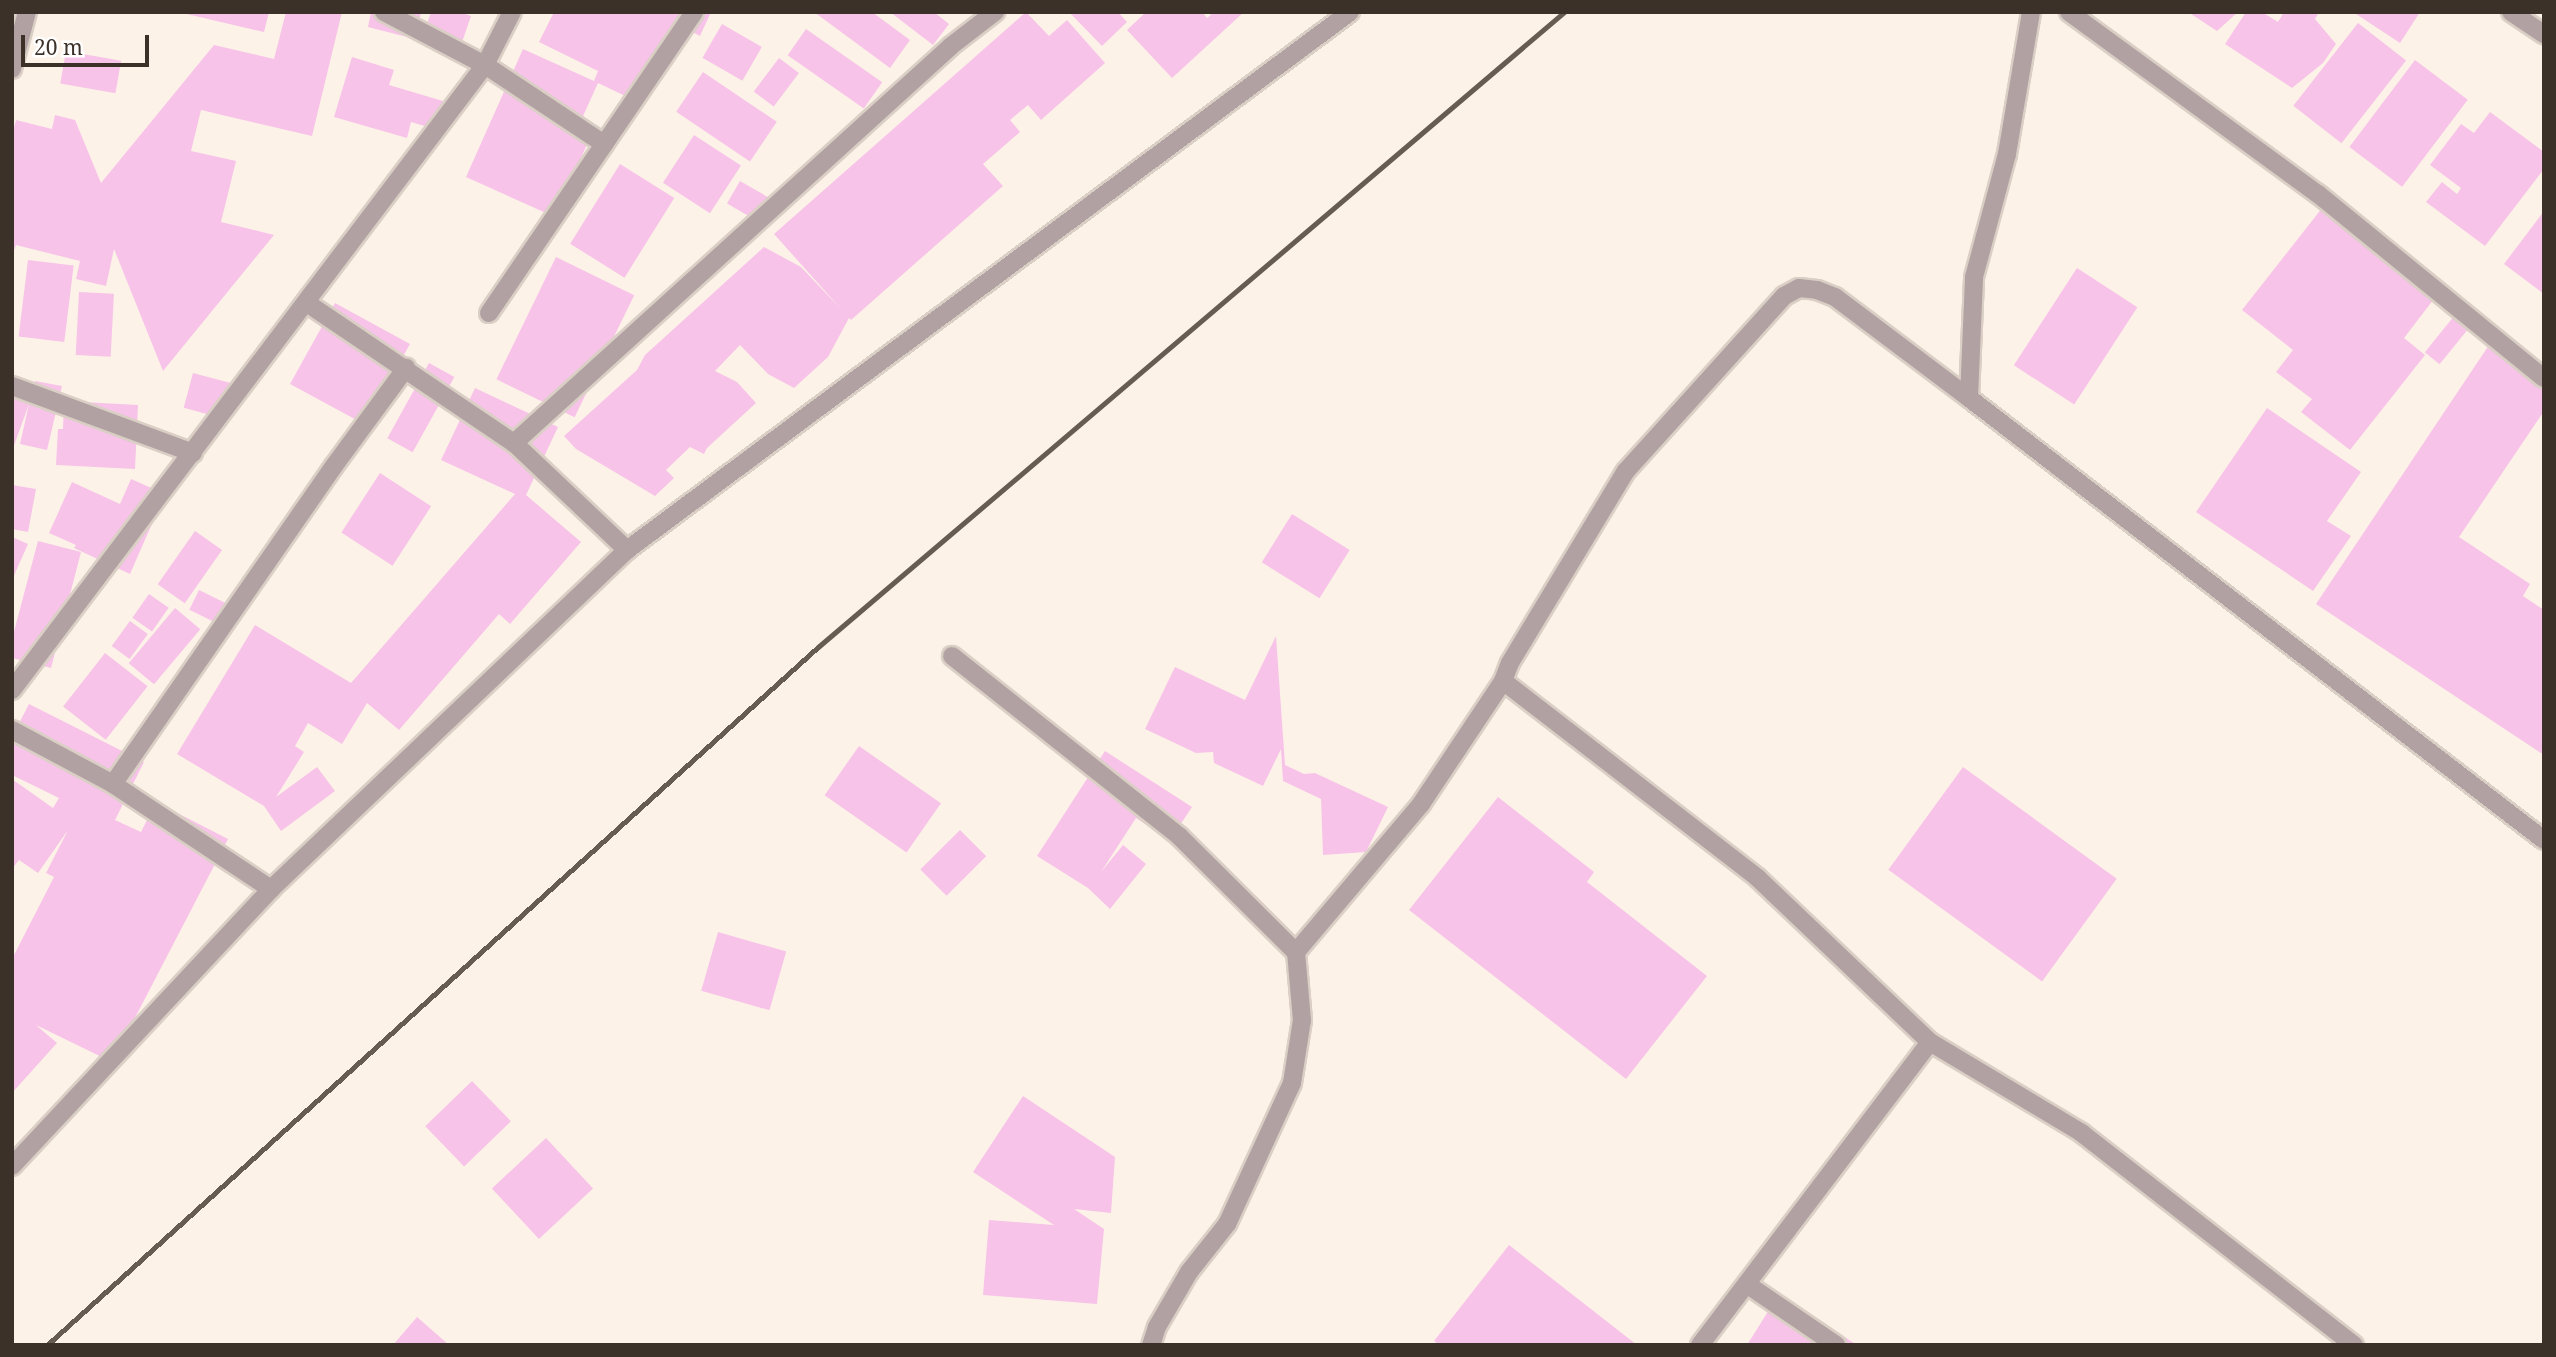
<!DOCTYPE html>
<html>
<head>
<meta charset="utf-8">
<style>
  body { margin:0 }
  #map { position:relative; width:2556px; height:1357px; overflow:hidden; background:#fdf2e8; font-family:"Noto Serif",serif }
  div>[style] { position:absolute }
  .building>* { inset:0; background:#f7c3e8; transform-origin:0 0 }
  .roads { filter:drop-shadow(2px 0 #dacfc5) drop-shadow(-2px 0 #dacfc5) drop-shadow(0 2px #dacfc5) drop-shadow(0 -2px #dacfc5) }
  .minor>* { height:18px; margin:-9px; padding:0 9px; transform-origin:9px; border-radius:9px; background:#b2a1a2 }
  .rail>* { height:5px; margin:-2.5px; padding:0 2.5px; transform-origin:2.5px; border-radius:2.5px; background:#675c52 }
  span { translate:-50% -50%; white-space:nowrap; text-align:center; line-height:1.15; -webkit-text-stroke:6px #fff; paint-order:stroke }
  .frame { position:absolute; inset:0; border:14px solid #3c3128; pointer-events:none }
  .scale { position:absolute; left:21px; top:35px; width:128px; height:32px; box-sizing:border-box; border:4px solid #3c3128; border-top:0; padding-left:9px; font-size:21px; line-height:24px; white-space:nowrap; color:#3c3128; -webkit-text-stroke:5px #fff; paint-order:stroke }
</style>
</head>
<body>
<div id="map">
  <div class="building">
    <div style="clip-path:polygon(178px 12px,269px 12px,264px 32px)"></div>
    <div style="clip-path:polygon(286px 12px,342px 12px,312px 136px,201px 110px,191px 151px,236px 161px,221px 222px,274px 235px,163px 371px,114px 249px,106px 286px,76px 279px,80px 261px,16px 245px,12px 256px,12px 135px,16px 120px,52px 129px,55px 115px,75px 120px,101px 183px,214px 45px,274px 59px)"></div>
    <div style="clip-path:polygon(371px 12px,421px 12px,415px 39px,368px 27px)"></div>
    <div style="clip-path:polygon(431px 12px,460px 12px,471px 16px,458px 54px,421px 42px)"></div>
    <div style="clip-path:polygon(554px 12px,711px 12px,700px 36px,679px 25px,640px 103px,598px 83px,574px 136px,588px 142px,555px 217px,466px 177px,523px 49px,594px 81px,598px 71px,539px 42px)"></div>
    <div style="clip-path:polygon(814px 12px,872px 12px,910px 40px,890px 68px)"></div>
    <div style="clip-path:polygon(890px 12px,934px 12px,949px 24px,933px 45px)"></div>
    <div style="clip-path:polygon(1026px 12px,1049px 36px,1067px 20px,1105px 63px,1041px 120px,1028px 105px,1010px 120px,1020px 132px,983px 164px,1003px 186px,851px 320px,849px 318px,828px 357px,794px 388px,768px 374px,740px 345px,715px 371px,737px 382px,756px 403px,707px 448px,704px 454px,690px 447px,666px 470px,674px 478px,655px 496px,576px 449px,564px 436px,637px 370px,645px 355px,764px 247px,801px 267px,842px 310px,774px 234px)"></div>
    <div style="clip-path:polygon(1069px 12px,1118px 12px,1127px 22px,1102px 46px)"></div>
    <div style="clip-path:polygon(1146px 12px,1202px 12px,1207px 18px,1211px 15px,1208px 12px,1244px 12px,1172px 78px,1127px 30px)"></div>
    <div style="clip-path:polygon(2188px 12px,2238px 12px,2217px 31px)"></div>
    <div style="clip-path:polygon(2246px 12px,2262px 12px,2278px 22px,2284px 12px,2319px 12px,2315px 19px,2336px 44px,2323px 63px,2292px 88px,2225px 44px)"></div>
    <div style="clip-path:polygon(2353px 12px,2420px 12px,2400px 43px)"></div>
    <div style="left:2358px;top:23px;width:61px;height:105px;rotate:38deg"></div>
    <div style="left:722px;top:24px;width:46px;height:39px;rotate:30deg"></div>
    <div style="left:806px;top:29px;width:93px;height:32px;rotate:35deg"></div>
    <div style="left:66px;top:51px;width:56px;height:33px;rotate:10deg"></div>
    <div style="clip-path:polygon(352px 57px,394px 70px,389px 85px,453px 104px,445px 132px,411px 122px,407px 138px,334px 117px)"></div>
    <div style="left:779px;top:58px;width:25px;height:42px;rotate:37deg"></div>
    <div style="left:2415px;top:60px;width:66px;height:109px;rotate:37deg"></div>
    <div style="left:703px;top:72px;width:89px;height:48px;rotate:34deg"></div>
    <div style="clip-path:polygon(2490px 112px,2544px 152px,2544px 169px,2485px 246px,2426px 202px,2442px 182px,2457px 194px,2461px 188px,2430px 165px,2461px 124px,2474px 133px)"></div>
    <div style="left:694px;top:135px;width:56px;height:57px;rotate:33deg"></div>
    <div style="left:620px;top:164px;width:64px;height:94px;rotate:32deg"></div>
    <div style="left:740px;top:181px;width:36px;height:26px;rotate:30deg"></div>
    <div style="clip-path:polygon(2326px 203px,2440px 291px,2404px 338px,2425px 355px,2350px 450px,2301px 412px,2312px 399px,2276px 372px,2293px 350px,2242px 310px)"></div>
    <div style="clip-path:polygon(2544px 211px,2544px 294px,2504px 264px)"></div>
    <div style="left:556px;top:257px;width:87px;height:136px;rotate:26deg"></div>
    <div style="left:28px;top:260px;width:46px;height:77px;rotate:7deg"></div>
    <div style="left:2077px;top:268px;width:72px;height:116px;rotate:33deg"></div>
    <div style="left:79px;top:292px;width:35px;height:63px;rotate:3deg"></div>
    <div style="clip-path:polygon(335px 303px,410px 344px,393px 374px,403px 379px,375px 430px,290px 384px)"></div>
    <div style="left:2455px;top:315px;width:19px;height:48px;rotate:39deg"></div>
    <div style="clip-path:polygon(2489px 345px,2544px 382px,2544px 411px,2459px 537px,2530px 584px,2523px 596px,2544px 610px,2544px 755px,2316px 604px)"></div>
    <div style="left:429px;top:363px;width:29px;height:86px;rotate:29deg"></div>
    <div style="left:193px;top:373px;width:42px;height:36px;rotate:15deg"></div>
    <div style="clip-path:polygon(35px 381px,62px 386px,47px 450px,20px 444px,29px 404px,12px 451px,12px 394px,30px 401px)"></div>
    <div style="clip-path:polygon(475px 388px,558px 427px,526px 495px,581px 542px,510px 624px,499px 614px,399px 730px,367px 703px,342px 744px,308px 723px,295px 746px,304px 752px,276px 797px,317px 767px,335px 791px,281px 831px,264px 806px,177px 754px,255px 625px,351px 683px,515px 494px,441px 460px)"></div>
    <div style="clip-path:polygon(64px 401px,138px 405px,135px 469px,56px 465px,58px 429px,63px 429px)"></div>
    <div style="clip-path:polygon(2267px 408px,2361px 472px,2327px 521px,2351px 536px,2313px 591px,2196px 512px)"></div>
    <div style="left:380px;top:473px;width:61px;height:71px;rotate:33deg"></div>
    <div style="clip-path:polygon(131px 479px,165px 494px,130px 574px,74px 548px,76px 545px,49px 533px,72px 482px,120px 504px)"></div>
    <div style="clip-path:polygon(12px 485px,36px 489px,28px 532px,12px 529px)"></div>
    <div style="left:1292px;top:514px;width:68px;height:57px;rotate:32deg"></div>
    <div style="left:195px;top:531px;width:33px;height:65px;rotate:35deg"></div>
    <div style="clip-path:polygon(12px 537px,28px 544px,12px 580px)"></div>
    <div style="clip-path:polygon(38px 541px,81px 552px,51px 668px,12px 658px,12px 639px)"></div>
    <div style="left:199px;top:590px;width:34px;height:22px;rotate:26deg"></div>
    <div style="left:149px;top:594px;width:24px;height:29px;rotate:35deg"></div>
    <div style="left:175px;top:608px;width:33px;height:72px;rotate:40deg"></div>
    <div style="left:130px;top:621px;width:22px;height:31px;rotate:36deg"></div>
    <div style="clip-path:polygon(1276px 636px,1285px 765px,1304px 774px,1315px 773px,1388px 807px,1366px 852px,1323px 855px,1321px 799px,1283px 781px,1281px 749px,1263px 786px,1214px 763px,1213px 752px,1196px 753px,1145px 729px,1175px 667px,1245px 700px)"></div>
    <div style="left:105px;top:653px;width:54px;height:68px;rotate:38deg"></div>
    <div style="clip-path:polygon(29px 704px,144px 762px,115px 820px,141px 832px,156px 802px,228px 839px,112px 1062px,36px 1025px,57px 1043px,12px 1093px,12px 959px,54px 877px,46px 873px,68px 830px,38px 873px,19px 860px,12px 869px,12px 779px,53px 808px,59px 798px,12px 775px,12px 737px)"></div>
    <div style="left:859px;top:746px;width:100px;height:60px;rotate:35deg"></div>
    <div style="clip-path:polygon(1105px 751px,1192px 807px,1170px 840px,1136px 818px,1101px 872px,1123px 845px,1146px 864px,1110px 909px,1088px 888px,1037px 856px)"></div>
    <div style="left:1963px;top:767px;width:190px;height:127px;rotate:36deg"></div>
    <div style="clip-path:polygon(1498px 797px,1594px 872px,1587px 882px,1707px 976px,1626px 1079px,1409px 910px)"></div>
    <div style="left:960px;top:830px;width:37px;height:56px;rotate:45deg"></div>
    <div style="left:718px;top:932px;width:71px;height:61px;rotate:16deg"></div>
    <div style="left:472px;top:1081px;width:56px;height:65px;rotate:46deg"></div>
    <div style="clip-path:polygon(1023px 1096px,1115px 1157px,1111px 1213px,1074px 1209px,1104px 1229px,1097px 1304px,983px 1295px,989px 1220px,1054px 1225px,973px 1172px)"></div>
    <div style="left:546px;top:1138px;width:69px;height:74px;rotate:47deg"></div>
    <div style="clip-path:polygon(1509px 1245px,1637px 1345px,1439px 1345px,1434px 1341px)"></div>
    <div style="clip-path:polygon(1779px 1294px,1857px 1345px,1747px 1345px)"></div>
    <div style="clip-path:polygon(417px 1317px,449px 1345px,393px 1345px)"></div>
  </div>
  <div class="roads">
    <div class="minor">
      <div style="left:384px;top:12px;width:114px;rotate:27.7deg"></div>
      <div style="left:485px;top:65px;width:143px;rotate:33.6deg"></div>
      <div style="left:2069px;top:12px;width:308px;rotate:36.2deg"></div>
      <div style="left:2318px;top:194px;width:291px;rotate:39.2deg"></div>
      <div style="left:2511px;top:12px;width:40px;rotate:34deg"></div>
      <div style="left:12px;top:69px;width:59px;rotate:-75.3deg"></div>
      <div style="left:307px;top:303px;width:250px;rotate:34.1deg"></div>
      <div style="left:514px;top:443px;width:156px;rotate:43.4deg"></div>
      <div style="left:489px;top:313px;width:364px;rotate:-55.7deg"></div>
      <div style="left:12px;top:386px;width:193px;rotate:20.3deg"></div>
      <div style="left:1969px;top:398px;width:121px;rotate:-87.6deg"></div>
      <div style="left:1974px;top:277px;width:127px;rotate:-75deg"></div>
      <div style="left:2007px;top:154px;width:144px;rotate:-80.4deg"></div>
      <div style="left:514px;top:443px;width:590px;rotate:-42.25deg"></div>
      <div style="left:951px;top:46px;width:56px;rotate:-37.7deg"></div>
      <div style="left:952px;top:656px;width:290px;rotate:38.4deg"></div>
      <div style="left:1179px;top:836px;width:165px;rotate:44.8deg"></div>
      <div style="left:1296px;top:952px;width:68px;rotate:85deg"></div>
      <div style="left:1302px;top:1020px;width:64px;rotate:99deg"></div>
      <div style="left:1292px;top:1083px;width:155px;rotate:114.7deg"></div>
      <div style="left:1227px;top:1224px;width:61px;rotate:128.4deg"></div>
      <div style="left:1189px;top:1272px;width:64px;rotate:120.2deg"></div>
      <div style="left:1157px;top:1327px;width:19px;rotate:108deg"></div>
      <div style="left:12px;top:690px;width:784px;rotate:-52.88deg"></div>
      <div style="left:485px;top:65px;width:59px;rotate:-63deg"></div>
      <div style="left:12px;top:730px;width:115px;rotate:28.1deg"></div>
      <div style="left:113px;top:784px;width:190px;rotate:33.6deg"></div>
      <div style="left:113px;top:784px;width:387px;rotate:-55.2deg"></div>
      <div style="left:334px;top:466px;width:122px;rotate:-53.7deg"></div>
      <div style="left:1296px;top:952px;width:194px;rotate:-49.8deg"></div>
      <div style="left:1421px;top:804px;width:148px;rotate:-56.3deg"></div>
      <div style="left:12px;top:1166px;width:379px;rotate:-46.9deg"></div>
      <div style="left:271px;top:889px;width:492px;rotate:-43.6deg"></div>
      <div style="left:627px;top:550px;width:901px;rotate:-36.65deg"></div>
      <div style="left:1748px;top:1285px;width:107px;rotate:34.3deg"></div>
      <div style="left:1700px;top:1345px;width:380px;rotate:-52.8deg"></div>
      <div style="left:2354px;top:1345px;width:345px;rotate:-142.1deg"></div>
      <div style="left:2082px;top:1133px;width:177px;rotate:-149.1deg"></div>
      <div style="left:1930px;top:1042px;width:238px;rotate:-136.4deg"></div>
      <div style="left:1758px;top:878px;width:322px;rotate:-142.3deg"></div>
      <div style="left:1503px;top:681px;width:19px;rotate:-69deg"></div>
      <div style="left:1510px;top:663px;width:224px;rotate:-58.9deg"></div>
      <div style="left:1626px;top:471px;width:236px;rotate:-47.9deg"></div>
      <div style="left:1784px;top:296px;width:17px;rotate:-28deg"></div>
      <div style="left:1799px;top:288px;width:18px;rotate:6deg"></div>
      <div style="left:1817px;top:290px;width:19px;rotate:21deg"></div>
      <div style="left:1835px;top:297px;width:168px;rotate:37deg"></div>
      <div style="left:1969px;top:398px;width:725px;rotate:37.55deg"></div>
    </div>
  </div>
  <div class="rail">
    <div style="left:47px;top:1345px;width:1040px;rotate:-42.16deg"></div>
    <div style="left:818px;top:647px;width:980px;rotate:-40.4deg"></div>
  </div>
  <div class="frame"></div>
  <div class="scale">20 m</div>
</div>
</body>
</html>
